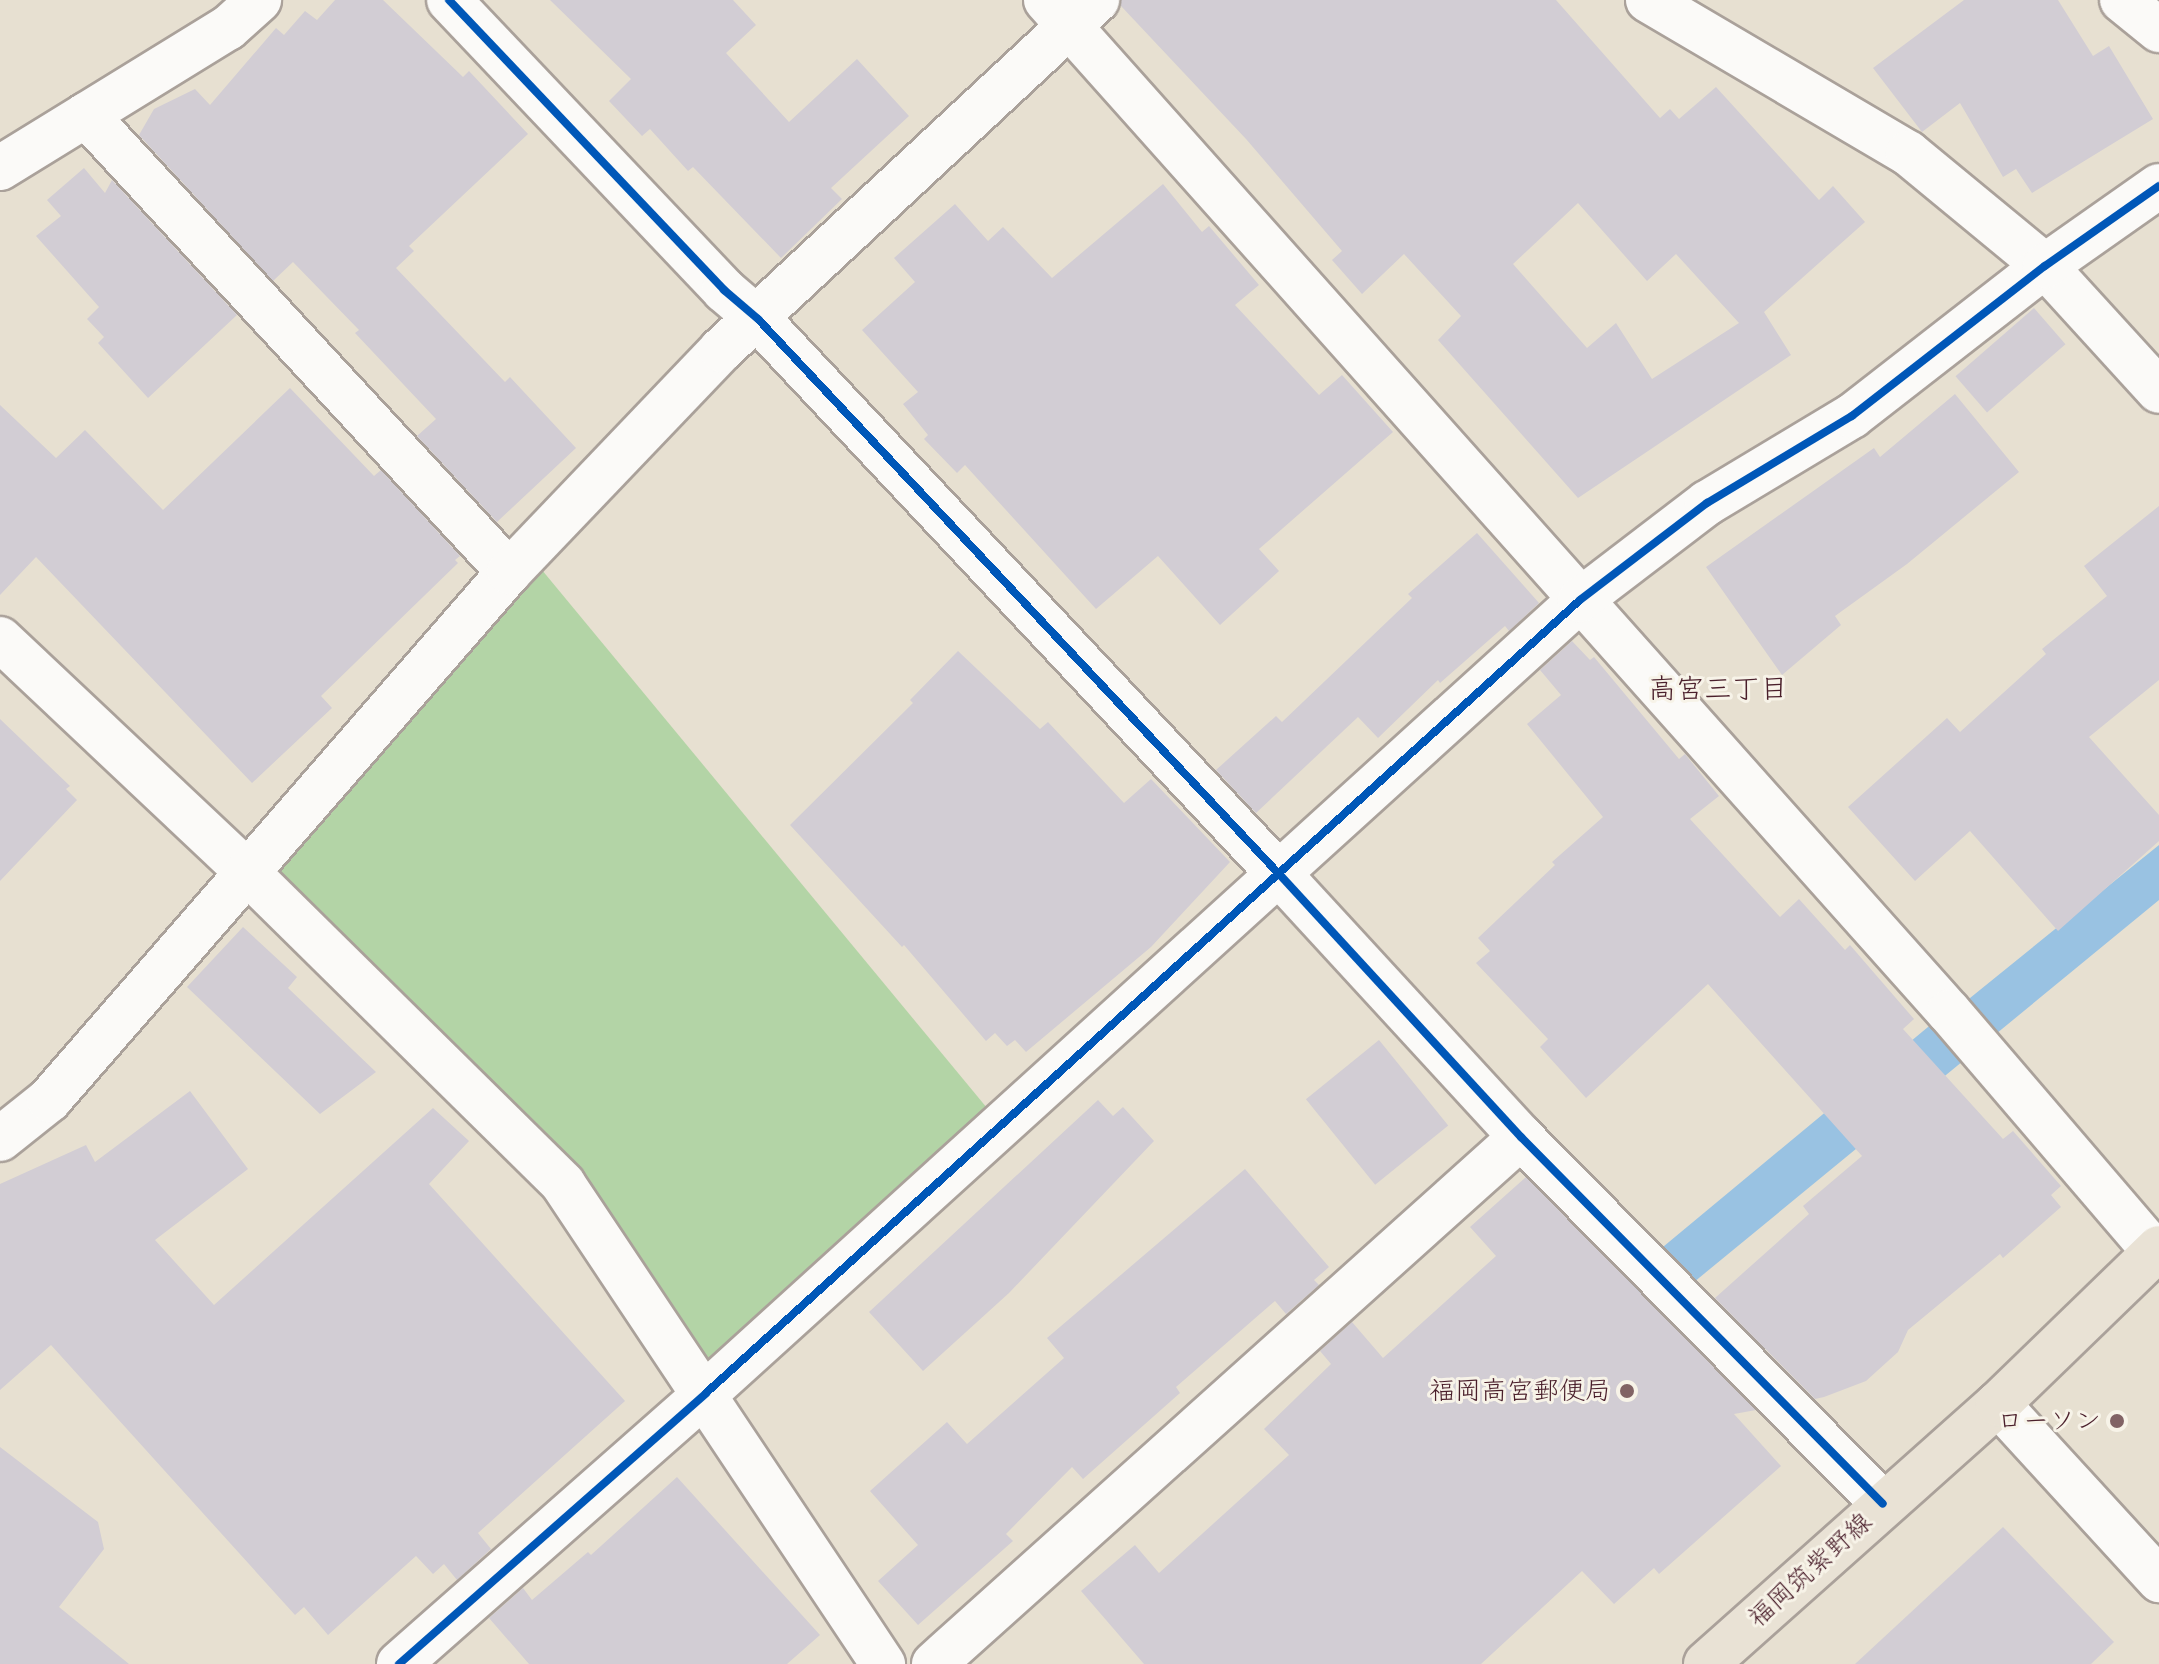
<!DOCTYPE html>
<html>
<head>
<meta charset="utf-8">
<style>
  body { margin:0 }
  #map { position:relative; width:2159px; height:1664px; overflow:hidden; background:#e7e0d1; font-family:Itim,"Klee One",sans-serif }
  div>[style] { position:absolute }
  .green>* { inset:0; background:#b3d4a6 }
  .water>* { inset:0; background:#99c2e2 }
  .building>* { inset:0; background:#d2cdd4; transform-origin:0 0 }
  .roads { filter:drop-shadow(2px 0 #aaa19a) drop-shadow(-2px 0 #aaa19a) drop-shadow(0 2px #aaa19a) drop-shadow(0 -2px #aaa19a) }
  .minor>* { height:44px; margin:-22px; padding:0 22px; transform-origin:22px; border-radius:22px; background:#fbfaf8 }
  .primary>* { height:44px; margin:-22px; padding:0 22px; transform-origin:22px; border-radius:22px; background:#e9e2d5 }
  .cycleway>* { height:8px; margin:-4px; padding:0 4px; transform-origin:4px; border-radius:4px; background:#0057b8 }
  .dots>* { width:22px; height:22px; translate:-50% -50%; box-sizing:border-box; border:4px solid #f7f3e8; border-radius:50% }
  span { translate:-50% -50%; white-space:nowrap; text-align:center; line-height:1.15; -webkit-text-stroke:6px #f7f3e8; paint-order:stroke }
  .poi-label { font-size:26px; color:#4a1f2b }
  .right { translate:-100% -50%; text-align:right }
  .street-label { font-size:26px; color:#4a1f2b }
  .neighbourhood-label { font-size:28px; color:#4a1f2b }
</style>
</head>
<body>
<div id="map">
  <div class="green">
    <div style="clip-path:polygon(537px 564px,992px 1114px,710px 1365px,264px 872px)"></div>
  </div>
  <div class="water">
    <div style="clip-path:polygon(2159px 845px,2159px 900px,1660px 1310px,1272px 1664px,1217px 1664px,1317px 1578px,1628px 1276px,1928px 1027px,1970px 998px)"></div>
  </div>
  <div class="building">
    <div style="clip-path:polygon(335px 0,383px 0,463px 77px,469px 71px,528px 134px,409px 246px,414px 251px,396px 268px,505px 382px,510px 377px,576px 448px,497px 522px,417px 436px,436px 419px,355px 333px,359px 330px,293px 262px,273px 281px,139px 135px,154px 109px,195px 89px,210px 105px,276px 28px,284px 35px,305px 11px,317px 20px)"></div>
    <div style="clip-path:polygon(550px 0,733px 0,756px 25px,726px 53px,789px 122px,857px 59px,909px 116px,831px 188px,842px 199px,781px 258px,693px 167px,688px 171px,650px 129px,642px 136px,609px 101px,631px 79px)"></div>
    <div style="clip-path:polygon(evenodd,1121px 0,1556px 0,1660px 118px,1670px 109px,1679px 119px,1716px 87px,1819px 200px,1833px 186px,1865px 222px,1764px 312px,1791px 355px,1578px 498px,1438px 340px,1461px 316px,1404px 254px,1362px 294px,1332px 260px,1342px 251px,1246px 139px,1121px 6px,1121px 0,1578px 203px,1647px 281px,1676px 254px,1739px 323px,1652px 379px,1616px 323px,1587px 348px,1513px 264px,1578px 203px)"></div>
    <div style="clip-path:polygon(1964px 0,2058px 0,2093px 56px,2109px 46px,2153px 119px,2032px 193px,2016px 169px,2003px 177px,1960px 103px,1922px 132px,1873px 68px)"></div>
    <div style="clip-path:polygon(84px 168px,105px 193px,112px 180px,237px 315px,148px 398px,98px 343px,104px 337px,87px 319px,99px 307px,36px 236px,61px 216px,47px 200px)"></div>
    <div style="clip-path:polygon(1163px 184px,1202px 232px,1209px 226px,1259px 285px,1235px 305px,1319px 395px,1342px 375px,1393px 432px,1259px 549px,1279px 571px,1220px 625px,1158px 556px,1096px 609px,965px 465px,957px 473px,924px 439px,928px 435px,903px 404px,918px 392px,862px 330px,915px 282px,894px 258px,955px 204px,988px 241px,1003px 227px,1052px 278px)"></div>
    <div style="left:2034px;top:308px;width:48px;height:104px;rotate:49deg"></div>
    <div style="clip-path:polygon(290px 388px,374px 476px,381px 470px,460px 556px,455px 560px,458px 563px,321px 696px,332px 708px,252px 783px,36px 557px,0 595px,0 405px,56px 458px,85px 430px,163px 510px)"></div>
    <div style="clip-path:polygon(1955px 394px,2019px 472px,1907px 564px,1835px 616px,1841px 625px,1782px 675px,1706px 567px,1874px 448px,1880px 457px)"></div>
    <div style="clip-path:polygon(2159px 506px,2159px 680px,2089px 737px,2159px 815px,2159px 841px,2058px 931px,1970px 831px,1915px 881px,1848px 807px,1947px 718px,1960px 732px,2046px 654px,2042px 649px,2107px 596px,2084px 566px)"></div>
    <div style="clip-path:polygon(1477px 533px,1539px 603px,1509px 631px,1505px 626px,1440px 683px,1438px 680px,1378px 738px,1358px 717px,1256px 813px,1216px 770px,1276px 716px,1282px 722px,1412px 598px,1408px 594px)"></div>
    <div style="clip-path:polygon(1572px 641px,1590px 660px,1594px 657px,1679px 759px,1685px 754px,1719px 796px,1690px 819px,1780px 917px,1799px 899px,1845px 950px,1850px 945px,1914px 1019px,1903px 1029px,2003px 1139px,2013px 1131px,2061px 1186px,2051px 1195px,2061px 1207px,2003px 1258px,2000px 1254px,1908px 1330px,1898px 1352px,1866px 1381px,1824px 1397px,1815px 1399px,1715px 1298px,1809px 1214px,1803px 1206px,1862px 1156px,1708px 984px,1586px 1098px,1540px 1047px,1548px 1039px,1476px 963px,1490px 951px,1478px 938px,1555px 865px,1552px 862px,1603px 817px,1527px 724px,1561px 695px,1540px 670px)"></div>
    <div style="clip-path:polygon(958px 651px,1040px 729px,1048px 722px,1124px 803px,1151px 779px,1230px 862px,1151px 947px,1026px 1052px,1015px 1040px,1007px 1046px,995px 1033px,986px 1041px,904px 945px,902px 947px,790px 825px,913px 703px,910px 700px)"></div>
    <div style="clip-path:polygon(0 719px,70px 786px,66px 789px,77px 800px,0 881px)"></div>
    <div style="clip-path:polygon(243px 927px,297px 977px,288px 988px,376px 1072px,320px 1114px,187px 987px)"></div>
    <div style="left:1379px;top:1040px;width:110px;height:94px;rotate:51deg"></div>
    <div style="clip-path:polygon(190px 1091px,248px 1169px,155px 1240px,214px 1305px,433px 1108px,469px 1141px,429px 1184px,625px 1401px,478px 1533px,491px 1549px,457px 1580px,444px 1564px,433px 1574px,416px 1556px,328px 1635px,304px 1607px,295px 1615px,51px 1345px,0 1390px,0 1184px,86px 1145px,95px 1162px)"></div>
    <div style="clip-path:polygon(1098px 1100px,1113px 1116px,1123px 1107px,1154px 1141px,1009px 1293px,923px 1371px,869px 1312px)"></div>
    <div style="clip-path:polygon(1245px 1169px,1329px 1267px,1314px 1280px,1319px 1285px,1286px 1314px,1275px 1301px,1176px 1387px,1180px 1393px,1083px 1479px,1072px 1467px,1006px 1534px,1013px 1541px,918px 1625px,878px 1581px,918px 1545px,870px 1491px,947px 1422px,967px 1444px,1064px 1358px,1047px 1338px)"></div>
    <div style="clip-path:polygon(1526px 1177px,1756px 1410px,1734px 1414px,1781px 1466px,1659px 1574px,1654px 1568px,1614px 1604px,1582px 1571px,1481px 1664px,1144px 1664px,1081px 1591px,1135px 1545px,1159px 1573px,1289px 1455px,1264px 1429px,1331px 1364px,1320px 1351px,1352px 1322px,1383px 1358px,1496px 1256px,1470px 1227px)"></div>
    <div style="clip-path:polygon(0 1447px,98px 1522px,104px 1549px,59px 1607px,129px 1664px,0 1664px)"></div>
    <div style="clip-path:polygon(677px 1477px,820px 1635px,787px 1664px,529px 1664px,489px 1618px,523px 1588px,532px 1600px,588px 1552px,591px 1555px)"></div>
    <div style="clip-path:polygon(2003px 1527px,2114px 1642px,2091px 1664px,1855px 1664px)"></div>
  </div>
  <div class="roads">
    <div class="minor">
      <div style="left:449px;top:0;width:400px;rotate:46.5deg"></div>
      <div style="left:724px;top:290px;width:45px;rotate:40.5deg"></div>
      <div style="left:758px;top:319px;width:763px;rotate:46.81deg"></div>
      <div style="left:1280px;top:875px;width:356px;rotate:47.4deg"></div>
      <div style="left:1521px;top:1137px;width:515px;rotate:45.39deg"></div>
      <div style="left:1046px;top:0;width:1356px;rotate:48.26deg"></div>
      <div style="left:1949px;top:1012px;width:315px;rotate:49.4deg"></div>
      <div style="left:1648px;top:0;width:302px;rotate:30.5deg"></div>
      <div style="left:1908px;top:153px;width:178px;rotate:39.5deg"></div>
      <div style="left:2045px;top:266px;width:169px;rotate:47.6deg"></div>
      <div style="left:2122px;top:0;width:48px;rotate:39deg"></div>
      <div style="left:86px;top:115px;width:623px;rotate:47.21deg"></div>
      <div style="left:0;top:168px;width:268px;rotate:-31.6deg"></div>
      <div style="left:228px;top:28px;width:42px;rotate:-42.1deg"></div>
      <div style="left:0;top:639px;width:340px;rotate:43.3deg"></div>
      <div style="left:247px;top:872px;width:444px;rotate:44.6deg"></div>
      <div style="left:563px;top:1184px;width:577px;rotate:56.31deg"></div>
      <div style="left:0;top:1139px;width:63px;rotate:-38.5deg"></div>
      <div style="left:49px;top:1100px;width:700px;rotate:-48.94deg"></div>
      <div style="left:509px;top:572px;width:307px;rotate:-46.3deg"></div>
      <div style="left:721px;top:350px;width:514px;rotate:-42.95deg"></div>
      <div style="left:1998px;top:1404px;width:239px;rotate:47.5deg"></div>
      <div style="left:399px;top:1664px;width:409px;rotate:-41.4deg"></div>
      <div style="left:706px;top:1393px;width:1180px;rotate:-42.22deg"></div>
      <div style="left:1580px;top:600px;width:160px;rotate:-37.4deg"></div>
      <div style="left:1707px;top:503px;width:169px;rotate:-31deg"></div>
      <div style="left:1852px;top:416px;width:244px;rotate:-37.9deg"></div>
      <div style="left:2045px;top:266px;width:139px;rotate:-35.1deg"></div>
      <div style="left:934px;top:1664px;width:789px;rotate:-41.92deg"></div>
    </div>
    <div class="primary">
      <div style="left:1706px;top:1664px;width:391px;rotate:-41.7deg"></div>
      <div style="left:1998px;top:1404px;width:224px;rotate:-44.1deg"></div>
    </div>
  </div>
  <div class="cycleway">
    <div style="left:449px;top:0;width:400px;rotate:46.5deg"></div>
    <div style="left:724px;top:290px;width:45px;rotate:40.5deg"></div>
    <div style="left:758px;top:319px;width:763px;rotate:46.81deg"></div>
    <div style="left:1280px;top:875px;width:356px;rotate:47.4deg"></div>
    <div style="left:1521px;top:1137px;width:515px;rotate:45.39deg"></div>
    <div style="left:399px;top:1664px;width:409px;rotate:-41.4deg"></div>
    <div style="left:706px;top:1393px;width:1180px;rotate:-42.22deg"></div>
    <div style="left:1580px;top:600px;width:160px;rotate:-37.4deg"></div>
    <div style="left:1707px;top:503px;width:169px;rotate:-31deg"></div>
    <div style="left:1852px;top:416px;width:244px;rotate:-37.9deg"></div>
    <div style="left:2045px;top:266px;width:139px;rotate:-35.1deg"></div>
  </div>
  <div class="dots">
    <div style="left:1627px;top:1391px;background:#816365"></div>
    <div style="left:2117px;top:1421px;background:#816365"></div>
  </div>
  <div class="poi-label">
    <span class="right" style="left:1611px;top:1391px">福岡高宮郵便局</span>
    <span class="right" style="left:2101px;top:1421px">ローソン</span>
  </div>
  <div class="street-label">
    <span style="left:1810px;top:1570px;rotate:-42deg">福岡筑紫野線</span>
  </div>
  <div class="neighbourhood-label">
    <span style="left:1718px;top:688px">高宮三丁目</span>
  </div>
</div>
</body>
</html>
